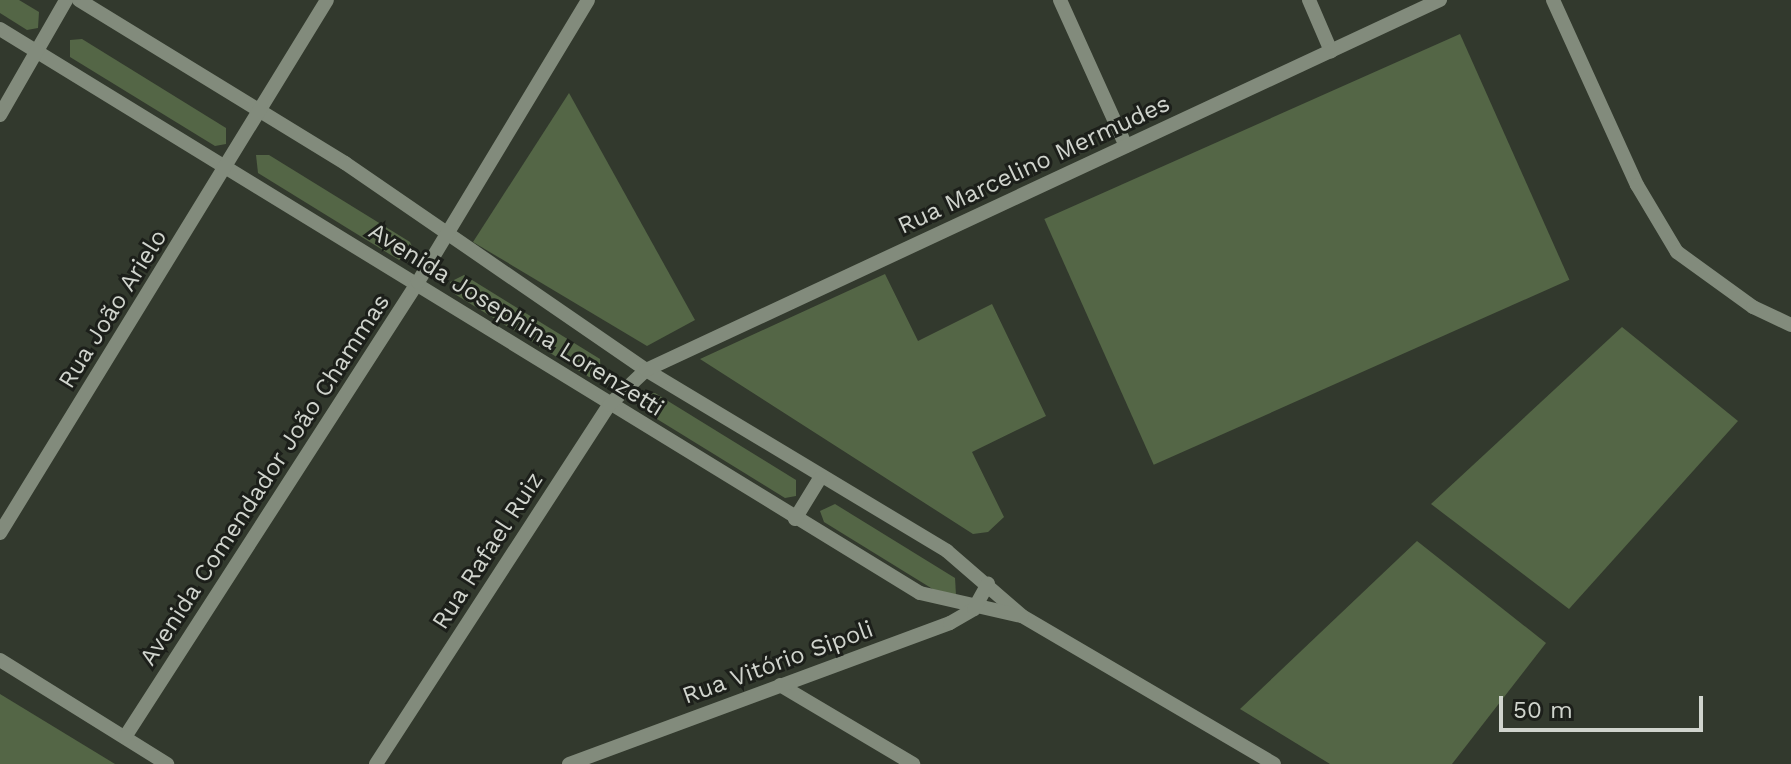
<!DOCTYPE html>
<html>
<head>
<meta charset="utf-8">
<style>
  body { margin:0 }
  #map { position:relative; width:1791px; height:764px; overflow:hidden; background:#32392d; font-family:"Work Sans",sans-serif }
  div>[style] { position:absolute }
  .green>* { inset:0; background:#546646; transform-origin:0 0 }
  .minor>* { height:14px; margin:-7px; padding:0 7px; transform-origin:7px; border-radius:7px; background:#828b7c }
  span { translate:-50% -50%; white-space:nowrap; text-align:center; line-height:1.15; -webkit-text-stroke:6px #1c1f1a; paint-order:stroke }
  .street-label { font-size:24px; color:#d0d4cd }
  .scale { position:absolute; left:1499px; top:696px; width:204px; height:36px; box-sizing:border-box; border:4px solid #d0d4cd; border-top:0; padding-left:10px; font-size:24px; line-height:28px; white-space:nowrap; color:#d0d4cd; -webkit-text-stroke:6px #1c1f1a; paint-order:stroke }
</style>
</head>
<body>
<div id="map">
  <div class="green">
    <div style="clip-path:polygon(0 0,19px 0,39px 12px,38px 28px,27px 30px,0 13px)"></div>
    <div style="left:1460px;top:34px;width:269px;height:455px;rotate:66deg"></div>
    <div style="clip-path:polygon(82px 39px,226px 128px,226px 144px,215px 146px,70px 57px,70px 40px)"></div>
    <div style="clip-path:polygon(569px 93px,695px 320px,647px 346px,473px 242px)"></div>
    <div style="clip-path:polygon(256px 155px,269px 155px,410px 242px,415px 253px,399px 260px,258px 173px)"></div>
    <div style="clip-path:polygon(885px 274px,918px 341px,992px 304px,1046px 416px,972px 452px,1004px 517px,988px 532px,973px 534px,700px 359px)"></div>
    <div style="clip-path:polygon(464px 275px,600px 359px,601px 376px,589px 377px,453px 293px,450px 282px)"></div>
    <div style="clip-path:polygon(1622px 327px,1738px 421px,1569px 609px,1431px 504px)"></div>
    <div style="clip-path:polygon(655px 393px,796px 480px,796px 496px,785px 498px,644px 411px,643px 394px)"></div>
    <div style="clip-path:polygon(835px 504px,955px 578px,956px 595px,944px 596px,824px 522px,820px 511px)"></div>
    <div style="clip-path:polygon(1417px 541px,1546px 643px,1452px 764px,1330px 764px,1240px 709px)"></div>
    <div style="clip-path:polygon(0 694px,115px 764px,0 764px)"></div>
  </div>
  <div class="minor">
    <div style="left:79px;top:0;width:312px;rotate:31.5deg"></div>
    <div style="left:345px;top:163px;width:365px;rotate:34.5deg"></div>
    <div style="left:646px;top:370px;width:351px;rotate:31deg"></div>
    <div style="left:947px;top:551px;width:99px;rotate:40.9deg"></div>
    <div style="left:1022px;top:616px;width:292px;rotate:30.4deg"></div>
    <div style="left:1060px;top:0;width:160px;rotate:65.7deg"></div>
    <div style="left:1309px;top:0;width:56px;rotate:66.7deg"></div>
    <div style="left:1553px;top:0;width:203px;rotate:65.6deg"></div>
    <div style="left:1637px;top:185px;width:78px;rotate:59.2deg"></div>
    <div style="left:1677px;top:252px;width:94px;rotate:35.9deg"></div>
    <div style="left:1753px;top:307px;width:42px;rotate:25.3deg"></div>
    <div style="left:0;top:29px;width:1079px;rotate:31.51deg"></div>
    <div style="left:920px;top:593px;width:104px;rotate:12.8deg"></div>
    <div style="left:0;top:115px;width:133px;rotate:-60.1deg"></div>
    <div style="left:795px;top:519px;width:48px;rotate:-58.6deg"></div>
    <div style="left:0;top:533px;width:625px;rotate:-58.47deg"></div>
    <div style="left:0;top:660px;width:197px;rotate:31.9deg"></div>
    <div style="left:780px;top:685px;width:155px;rotate:30.7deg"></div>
    <div style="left:125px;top:737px;width:541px;rotate:-57.22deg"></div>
    <div style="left:418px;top:282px;width:329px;rotate:-58.9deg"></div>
    <div style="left:376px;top:764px;width:428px;rotate:-57deg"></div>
    <div style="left:609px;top:405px;width:51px;rotate:-43.4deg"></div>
    <div style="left:646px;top:370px;width:876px;rotate:-24.99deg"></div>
    <div style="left:569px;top:764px;width:406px;rotate:-20.3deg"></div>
    <div style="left:950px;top:623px;width:28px;rotate:-30deg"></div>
    <div style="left:974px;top:609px;width:29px;rotate:-61deg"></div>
  </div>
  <div class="street-label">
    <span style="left:1034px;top:165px;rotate:-25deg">Rua Marcelino Mermudes</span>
    <span style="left:113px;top:309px;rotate:-58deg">Rua João Arielo</span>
    <span style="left:516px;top:320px;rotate:32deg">Avenida Josephina Lorenzetti</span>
    <span style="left:265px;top:480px;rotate:-57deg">Avenida Comendador João Chammas</span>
    <span style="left:488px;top:551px;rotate:-57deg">Rua Rafael Ruiz</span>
    <span style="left:778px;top:663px;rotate:-20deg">Rua Vitório Sipoli</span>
  </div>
  <div class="scale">50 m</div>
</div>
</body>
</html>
